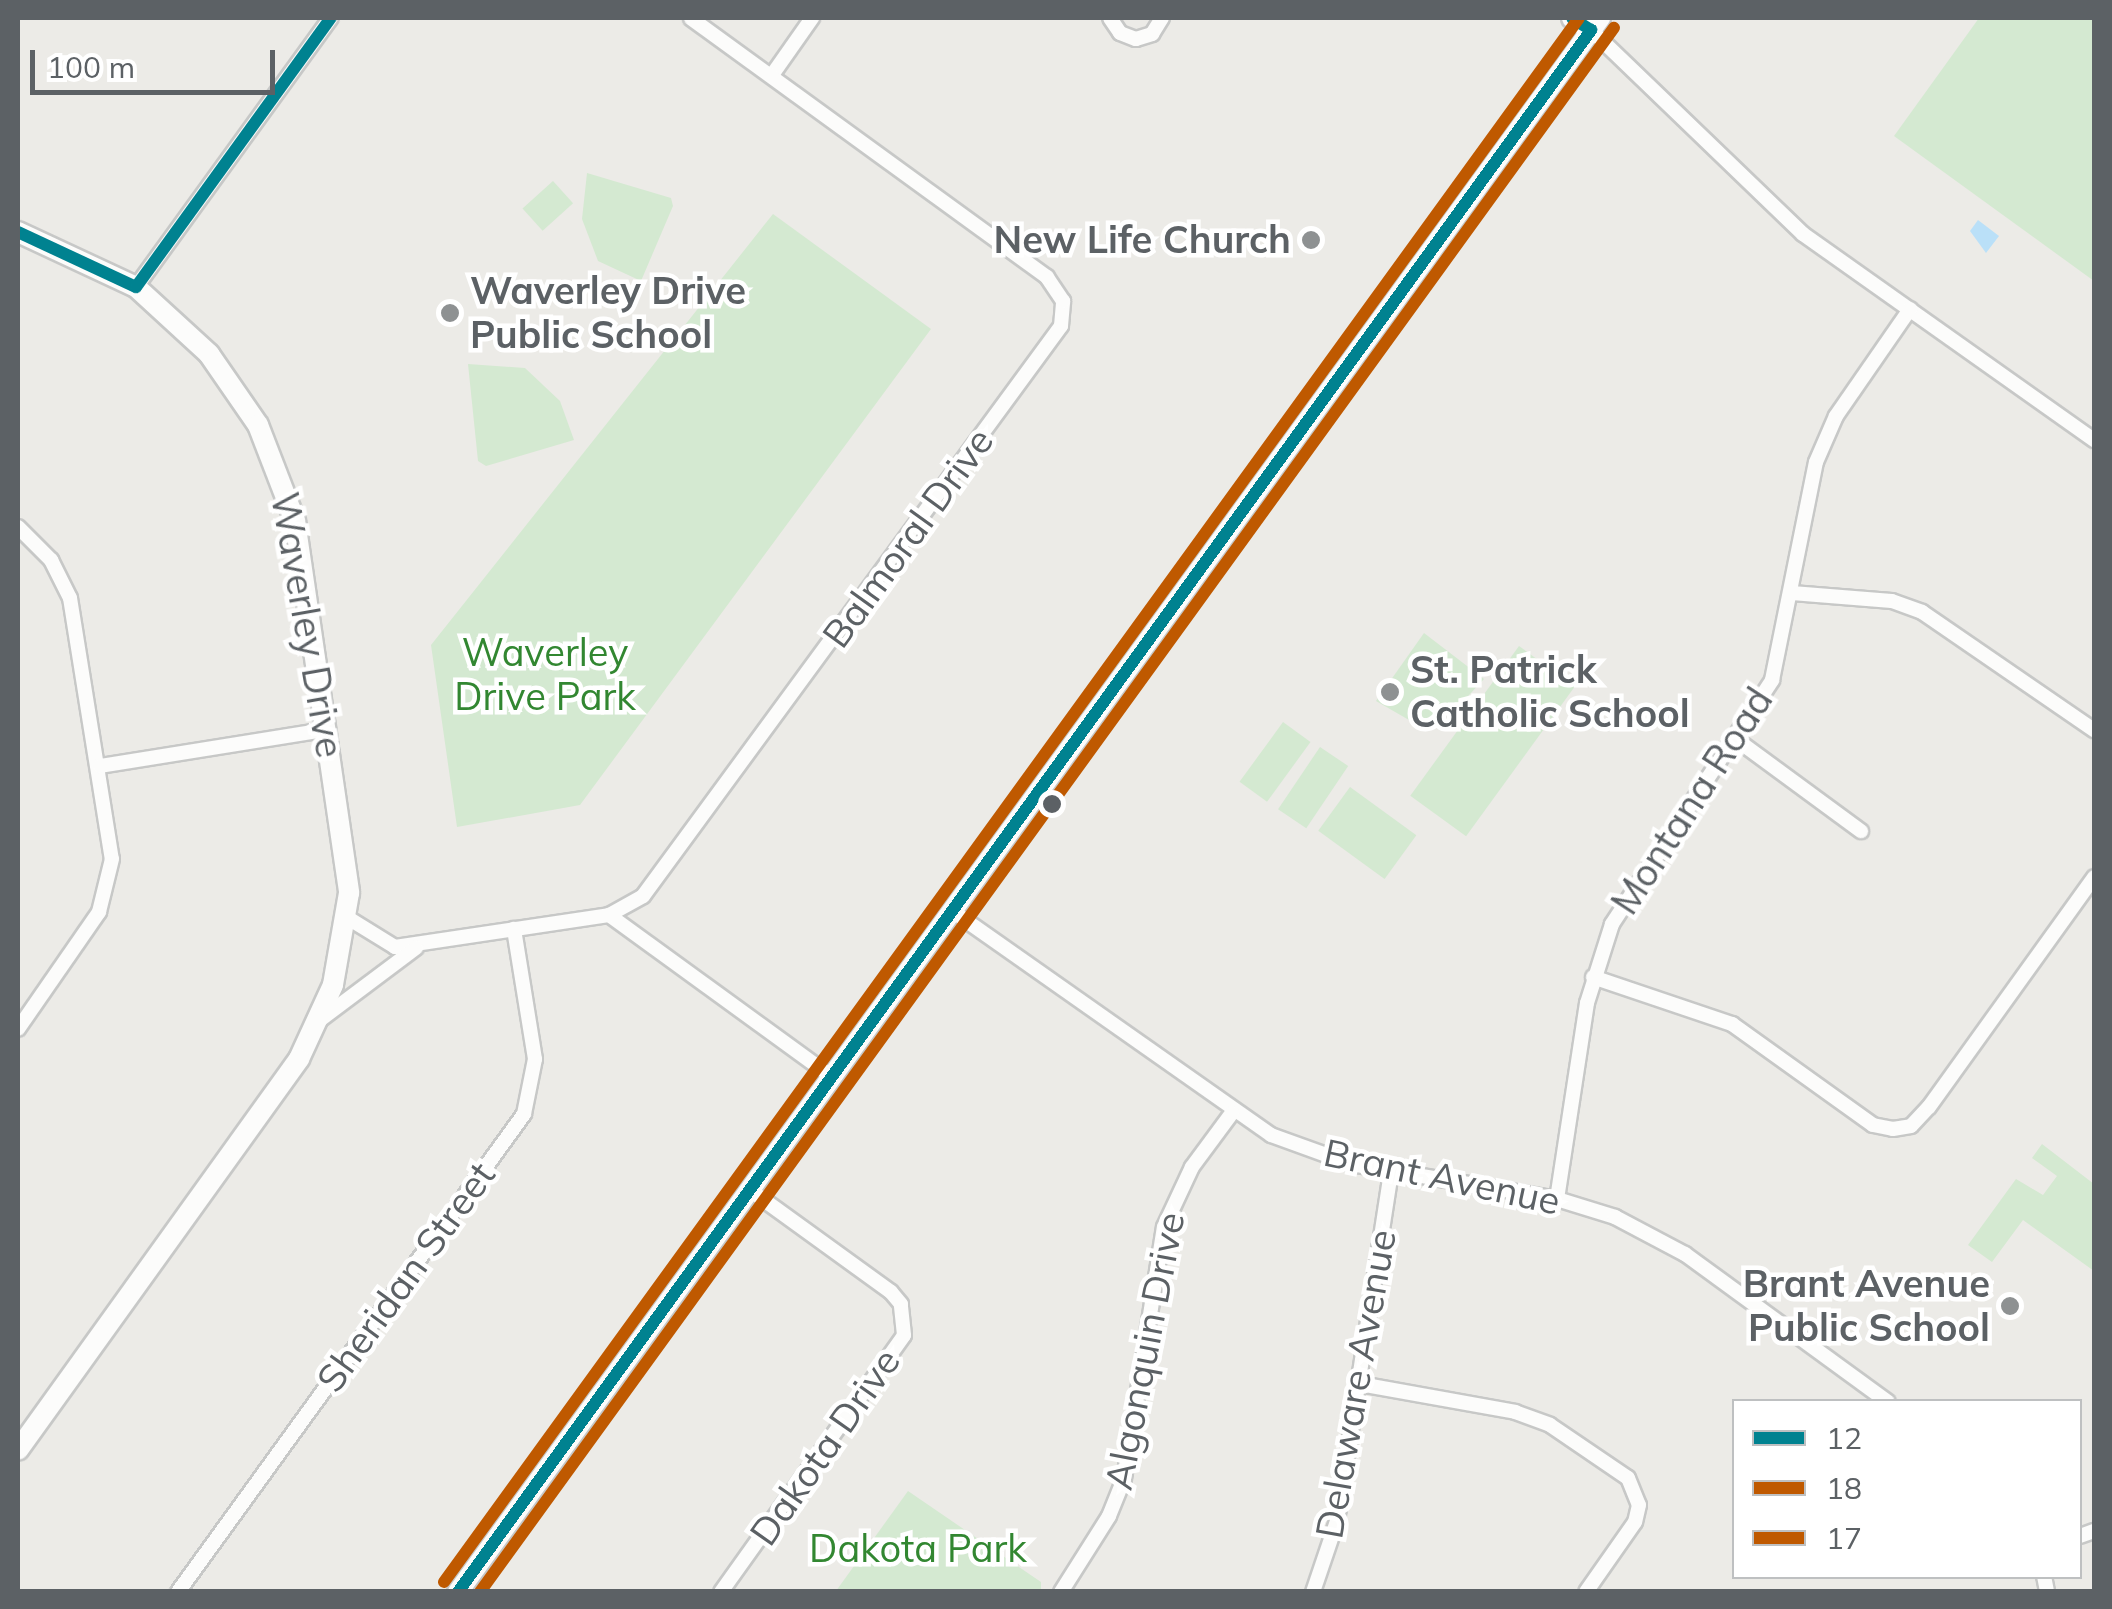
<!DOCTYPE html>
<html>
<head>
<meta charset="utf-8">
<style>
  body { margin:0 }
  #map { position:relative; width:2112px; height:1609px; overflow:hidden; background:#ecebe7; font-family:Mulish,sans-serif }
  div>[style] { position:absolute }
  .green>* { inset:0; background:#d4e9d1; transform-origin:0 0 }
  .water>* { inset:0; background:#bae0f8 }
  .roads { filter:drop-shadow(2px 0 #c7c8c7) drop-shadow(-2px 0 #c7c8c7) drop-shadow(0 2px #c7c8c7) drop-shadow(0 -2px #c7c8c7) }
  .street>* { height:14px; margin:-7px; padding:0 7px; transform-origin:7px; border-radius:7px; background:#fcfcfb }
  .secondary>* { height:20px; margin:-10px; padding:0 10px; transform-origin:10px; border-radius:10px; background:#fcfcfb }
  .bus-1>* { height:12px; margin:-6px; padding:0 6px; transform-origin:6px; border-radius:6px; background:#008290 }
  .bus-2>* { height:12px; margin:-6px; padding:0 6px; transform-origin:6px; border-radius:6px; background:#bf5900 }
  .bus-3>* { height:12px; margin:-6px; padding:0 6px; transform-origin:6px; border-radius:6px; background:#bf5900 }
  .dots>* { width:28px; height:28px; translate:-50% -50%; box-sizing:border-box; border:5px solid #fff; border-radius:50% }
  span { translate:-50% -50%; white-space:nowrap; text-align:center; line-height:1.15; -webkit-text-stroke:9px #fff; paint-order:stroke }
  .poi-label { font-size:38px; color:#5c6165; font-weight:700 }
  .right { translate:-100% -50%; text-align:right }
  .left { translate:0 -50%; text-align:left }
  .street-label { font-size:38px; color:#5c6165 }
  .park-label { font-size:38px; color:#328731 }
  .frame { position:absolute; inset:0; border:20px solid #5c6165; pointer-events:none }
  .legend { position:absolute; left:1732px; top:1399px; width:350px; height:180px; box-sizing:border-box; background:#fff; border:2px solid #bec0c1; margin:0; padding:12px 18px; list-style:none; font-size:30px; color:#5c6165 }
  .legend li { display:flex; align-items:center; gap:20px; height:50px }
  .legend b { width:50px; border:2px solid #bec0c1 }
  .scale { position:absolute; left:30px; top:50px; width:245px; height:45px; box-sizing:border-box; border:5px solid #5c6165; border-top:0; padding-left:12px; font-size:30px; line-height:35px; white-space:nowrap; color:#5c6165; -webkit-text-stroke:8px #fff; paint-order:stroke }
</style>
</head>
<body>
<div id="map">
  <div class="green">
    <div style="clip-path:polygon(1979px 18px,2094px 18px,2094px 281px,1894px 136px)"></div>
    <div style="clip-path:polygon(587px 173px,671px 198px,673px 206px,641px 281px,598px 261px,582px 219px)"></div>
    <div style="left:553px;top:181px;width:30px;height:41px;rotate:48deg"></div>
    <div style="clip-path:polygon(773px 214px,931px 329px,580px 805px,457px 827px,431px 645px)"></div>
    <div style="clip-path:polygon(468px 364px,525px 368px,560px 401px,574px 440px,486px 466px,478px 461px)"></div>
    <div style="clip-path:polygon(1424px 633px,1484px 679px,1456px 709px,1435px 719px,1409px 720px,1376px 701px)"></div>
    <div style="left:1519px;top:646px;width:69px;height:185px;rotate:36deg"></div>
    <div style="left:1283px;top:722px;width:34px;height:74px;rotate:36deg"></div>
    <div style="left:1320px;top:747px;width:34px;height:75px;rotate:34deg"></div>
    <div style="left:1350px;top:787px;width:82px;height:54px;rotate:36deg"></div>
    <div style="clip-path:polygon(2042px 1144px,2094px 1184px,2094px 1271px,2023px 1220px,1992px 1262px,1968px 1245px,2016px 1179px,2043px 1195px,2057px 1176px,2032px 1158px)"></div>
    <div style="clip-path:polygon(908px 1491px,1041px 1582px,1041px 1591px,836px 1591px)"></div>
  </div>
  <div class="water">
    <div style="clip-path:polygon(1978px 220px,1999px 236px,1986px 253px,1970px 231px)"></div>
  </div>
  <div class="roads">
    <div class="street">
      <div style="left:1110px;top:18px;width:18px;rotate:56deg"></div>
      <div style="left:1120px;top:33px;width:17px;rotate:21deg"></div>
      <div style="left:1136px;top:39px;width:17px;rotate:-17deg"></div>
      <div style="left:1152px;top:34px;width:19px;rotate:-58deg"></div>
      <div style="left:1591px;top:30px;width:294px;rotate:43.9deg"></div>
      <div style="left:1803px;top:234px;width:357px;rotate:35.3deg"></div>
      <div style="left:772px;top:75px;width:70px;rotate:-54.9deg"></div>
      <div style="left:136px;top:287px;width:332px;rotate:-54.1deg"></div>
      <div style="left:18px;top:527px;width:47px;rotate:45deg"></div>
      <div style="left:51px;top:560px;width:42px;rotate:63.4deg"></div>
      <div style="left:70px;top:598px;width:264px;rotate:80.9deg"></div>
      <div style="left:112px;top:859px;width:55px;rotate:103.8deg"></div>
      <div style="left:99px;top:912px;width:142px;rotate:124.7deg"></div>
      <div style="left:1792px;top:593px;width:100px;rotate:4.6deg"></div>
      <div style="left:1892px;top:601px;width:32px;rotate:20deg"></div>
      <div style="left:1922px;top:612px;width:209px;rotate:34.5deg"></div>
      <div style="left:1737px;top:740px;width:154px;rotate:36.3deg"></div>
      <div style="left:100px;top:766px;width:229px;rotate:-9.1deg"></div>
      <div style="left:951px;top:910px;width:391px;rotate:35.1deg"></div>
      <div style="left:1271px;top:1135px;width:85px;rotate:19.9deg"></div>
      <div style="left:1351px;top:1164px;width:209px;rotate:9.6deg"></div>
      <div style="left:1557px;top:1199px;width:61px;rotate:17.2deg"></div>
      <div style="left:1615px;top:1217px;width:79px;rotate:27.9deg"></div>
      <div style="left:1685px;top:1254px;width:251px;rotate:36.1deg"></div>
      <div style="left:609px;top:915px;width:274px;rotate:36deg"></div>
      <div style="left:348px;top:918px;width:55px;rotate:31.7deg"></div>
      <div style="left:395px;top:947px;width:216px;rotate:-8.5deg"></div>
      <div style="left:609px;top:915px;width:39px;rotate:-29deg"></div>
      <div style="left:643px;top:896px;width:707px;rotate:-53.75deg"></div>
      <div style="left:1061px;top:326px;width:25px;rotate:-85deg"></div>
      <div style="left:1063px;top:301px;width:29px;rotate:-124deg"></div>
      <div style="left:1047px;top:277px;width:440px;rotate:-144deg"></div>
      <div style="left:1593px;top:977px;width:147px;rotate:18.7deg"></div>
      <div style="left:1732px;top:1024px;width:173px;rotate:35.6deg"></div>
      <div style="left:1873px;top:1125px;width:20px;rotate:11deg"></div>
      <div style="left:1893px;top:1129px;width:18px;rotate:-9deg"></div>
      <div style="left:1911px;top:1126px;width:26px;rotate:-47deg"></div>
      <div style="left:1929px;top:1107px;width:283px;rotate:-54.3deg"></div>
      <div style="left:320px;top:1020px;width:120px;rotate:-36.9deg"></div>
      <div style="left:1557px;top:1199px;width:198px;rotate:-81.3deg"></div>
      <div style="left:1587px;top:1003px;width:83px;rotate:-72.4deg"></div>
      <div style="left:1612px;top:924px;width:292px;rotate:-56.7deg"></div>
      <div style="left:1772px;top:680px;width:222px;rotate:-78.6deg"></div>
      <div style="left:1816px;top:462px;width:50px;rotate:-66.5deg"></div>
      <div style="left:1836px;top:416px;width:130px;rotate:-55.3deg"></div>
      <div style="left:1360px;top:1384px;width:158px;rotate:10.2deg"></div>
      <div style="left:1515px;top:1412px;width:37px;rotate:20deg"></div>
      <div style="left:1550px;top:1425px;width:94px;rotate:34.2deg"></div>
      <div style="left:1628px;top:1478px;width:29px;rotate:68deg"></div>
      <div style="left:1639px;top:1505px;width:17px;rotate:103deg"></div>
      <div style="left:1635px;top:1522px;width:85px;rotate:125deg"></div>
      <div style="left:2080px;top:1536px;width:15px;rotate:-20deg"></div>
      <div style="left:2044px;top:1576px;width:16px;rotate:79deg"></div>
      <div style="left:178px;top:1592px;width:590px;rotate:-54.1deg"></div>
      <div style="left:524px;top:1114px;width:56px;rotate:-78.7deg"></div>
      <div style="left:535px;top:1059px;width:132px;rotate:-99.2deg"></div>
      <div style="left:721px;top:1592px;width:315px;rotate:-54.5deg"></div>
      <div style="left:904px;top:1335px;width:31px;rotate:-96deg"></div>
      <div style="left:901px;top:1304px;width:16px;rotate:-130deg"></div>
      <div style="left:891px;top:1292px;width:174px;rotate:-144.1deg"></div>
      <div style="left:1061px;top:1592px;width:90px;rotate:-57.7deg"></div>
      <div style="left:1109px;top:1516px;width:40px;rotate:-68deg"></div>
      <div style="left:1124px;top:1479px;width:255px;rotate:-81deg"></div>
      <div style="left:1164px;top:1227px;width:66px;rotate:-65deg"></div>
      <div style="left:1192px;top:1167px;width:67px;rotate:-53.5deg"></div>
      <div style="left:1313px;top:1592px;width:75px;rotate:-71.3deg"></div>
      <div style="left:1337px;top:1521px;width:351px;rotate:-81.2deg"></div>
    </div>
    <div class="secondary">
      <div style="left:1572px;top:18px;width:22px;rotate:32deg"></div>
      <div style="left:18px;top:232px;width:130px;rotate:25deg"></div>
      <div style="left:136px;top:287px;width:99px;rotate:42.5deg"></div>
      <div style="left:209px;top:354px;width:86px;rotate:55.4deg"></div>
      <div style="left:258px;top:425px;width:103px;rotate:68.9deg"></div>
      <div style="left:295px;top:521px;width:376px;rotate:81.7deg"></div>
      <div style="left:349px;top:893px;width:93px;rotate:99.9deg"></div>
      <div style="left:333px;top:985px;width:81px;rotate:114.7deg"></div>
      <div style="left:299px;top:1059px;width:481px;rotate:125.7deg"></div>
      <div style="left:458px;top:1592px;width:1945px;rotate:-54.04deg"></div>
    </div>
  </div>
  <div class="bus-1">
    <div style="left:18px;top:232px;width:130px;rotate:25deg"></div>
    <div style="left:136px;top:287px;width:332px;rotate:-54.1deg"></div>
    <div style="left:458px;top:1592px;width:1930px;rotate:-54.04deg"></div>
    <div style="left:1591px;top:30px;width:22px;rotate:-148deg"></div>
  </div>
  <div class="bus-2">
    <div style="left:480px;top:1592px;width:1932px;rotate:-54.06deg"></div>
  </div>
  <div class="bus-3">
    <div style="left:444px;top:1582px;width:1932px;rotate:-54.03deg"></div>
  </div>
  <div class="dots">
    <div style="left:1311px;top:240px;background:#8e9192"></div>
    <div style="left:450px;top:313px;background:#8e9192"></div>
    <div style="left:1390px;top:692px;background:#8e9192"></div>
    <div style="left:1052px;top:804px;background:#5c6165"></div>
    <div style="left:2010px;top:1306px;background:#8e9192"></div>
  </div>
  <div class="poi-label">
    <span class="right" style="left:1291px;top:240px">New Life Church</span>
    <span class="left" style="left:470px;top:313px">Waverley Drive<br>Public School</span>
    <span class="left" style="left:1410px;top:692px">St. Patrick<br>Catholic School</span>
    <span class="right" style="left:1990px;top:1306px">Brant Avenue<br>Public School</span>
  </div>
  <div class="street-label">
    <span style="left:908px;top:538px;rotate:-54deg">Balmoral Drive</span>
    <span style="left:307px;top:625px;rotate:80deg">Waverley Drive</span>
    <span style="left:1692px;top:801px;rotate:-57deg">Montana Road</span>
    <span style="left:1442px;top:1177px;rotate:12deg">Brant Avenue</span>
    <span style="left:406px;top:1277px;rotate:-54deg">Sheridan Street</span>
    <span style="left:1145px;top:1351px;rotate:-79deg">Algonquin Drive</span>
    <span style="left:1356px;top:1384px;rotate:-80deg">Delaware Avenue</span>
    <span style="left:825px;top:1447px;rotate:-55deg">Dakota Drive</span>
  </div>
  <div class="park-label">
    <span style="left:545px;top:675px">Waverley<br>Drive Park</span>
    <span style="left:918px;top:1549px">Dakota Park</span>
  </div>
  <div class="frame"></div>
  <ul class="legend">
  <li><b style="height:12px;background:#008290"></b>12</li>
  <li><b style="height:12px;background:#bf5900"></b>18</li>
  <li><b style="height:12px;background:#bf5900"></b>17</li>
  </ul>
  <div class="scale">100 m</div>
</div>
</body>
</html>
